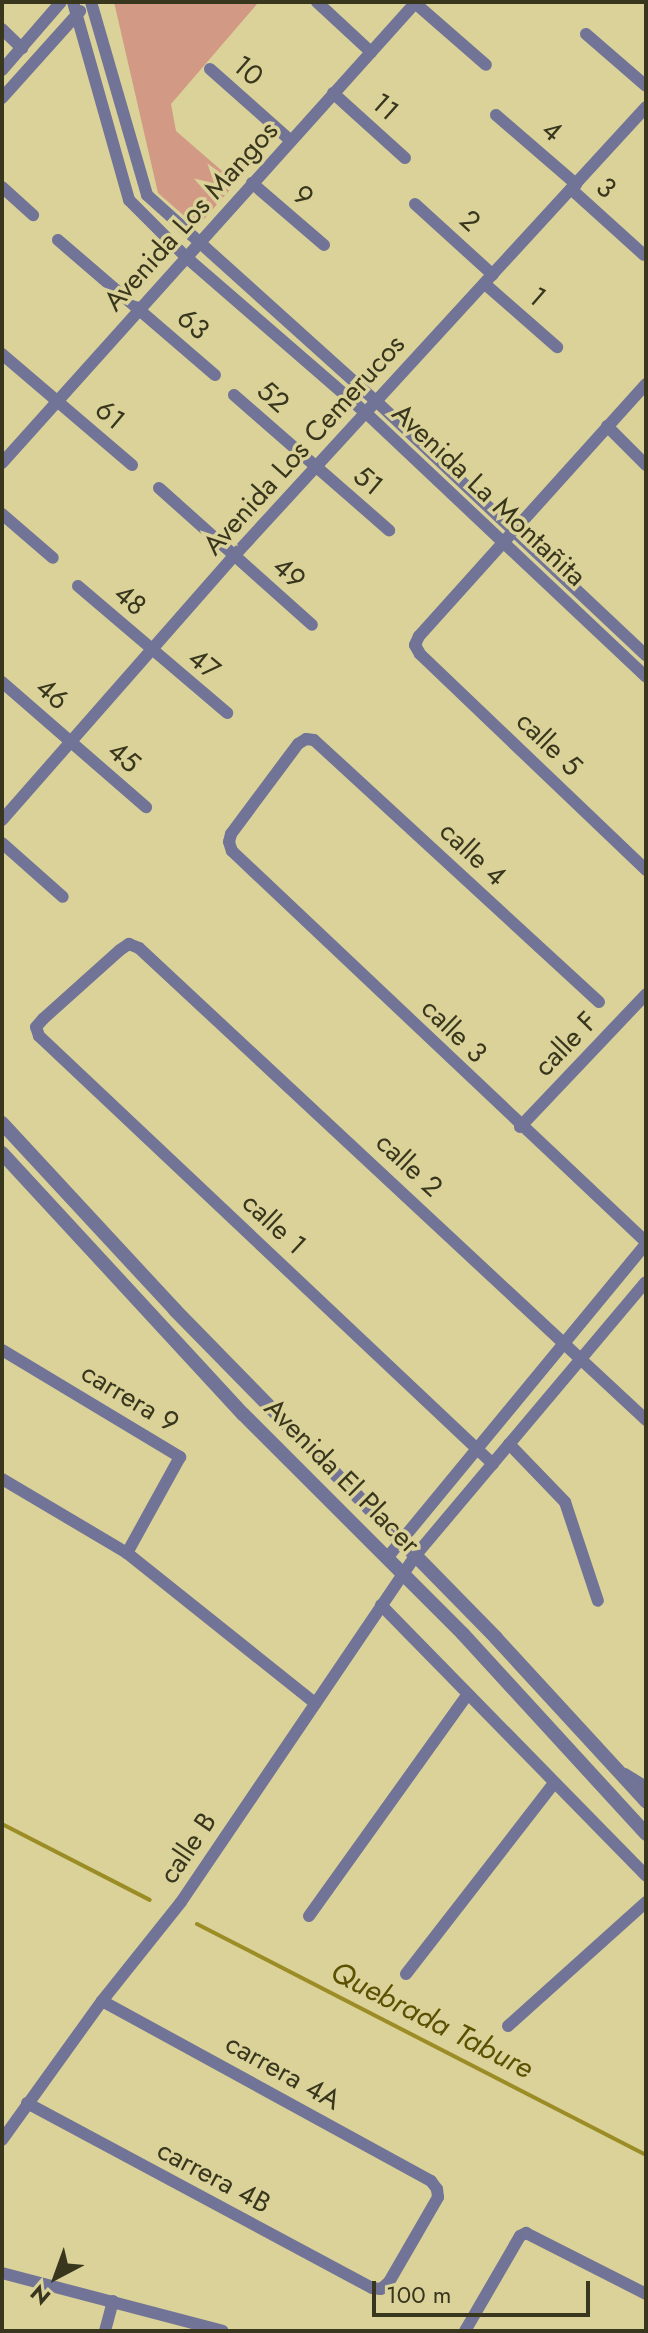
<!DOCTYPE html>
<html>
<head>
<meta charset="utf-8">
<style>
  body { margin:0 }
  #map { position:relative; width:648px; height:2333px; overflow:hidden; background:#dad298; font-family:Jost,sans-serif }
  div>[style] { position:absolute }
  .green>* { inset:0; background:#d29984 }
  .stream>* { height:4px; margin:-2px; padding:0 2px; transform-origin:2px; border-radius:2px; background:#9b8c25 }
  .minor>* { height:12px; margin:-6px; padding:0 6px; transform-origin:6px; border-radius:6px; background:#717496 }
  .tertiary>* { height:14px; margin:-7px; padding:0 7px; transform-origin:7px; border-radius:7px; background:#717496 }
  span { translate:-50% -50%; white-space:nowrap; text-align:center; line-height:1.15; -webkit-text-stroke:7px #dad298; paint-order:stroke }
  .street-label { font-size:28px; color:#39361e }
  .water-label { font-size:30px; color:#5c5102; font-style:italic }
  .frame { position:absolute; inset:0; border:4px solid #39361e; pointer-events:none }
  .north { position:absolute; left:16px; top:2237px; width:80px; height:80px; -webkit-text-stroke:6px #dad298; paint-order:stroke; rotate:221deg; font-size:22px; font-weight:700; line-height:32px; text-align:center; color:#39361e }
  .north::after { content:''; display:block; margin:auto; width:28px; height:36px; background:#39361e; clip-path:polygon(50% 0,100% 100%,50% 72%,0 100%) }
  .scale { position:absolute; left:372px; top:2281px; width:218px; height:36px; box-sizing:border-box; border:4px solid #39361e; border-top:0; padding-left:10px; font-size:24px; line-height:28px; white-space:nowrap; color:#39361e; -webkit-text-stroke:6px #dad298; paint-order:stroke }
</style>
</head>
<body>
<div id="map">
  <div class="green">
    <div style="clip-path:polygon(114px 2px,257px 4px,171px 104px,176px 131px,236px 183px,197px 227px,158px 193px)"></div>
  </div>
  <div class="stream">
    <div style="left:2px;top:1824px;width:166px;rotate:27.2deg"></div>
    <div style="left:197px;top:1924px;width:505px;rotate:27.22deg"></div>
  </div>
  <div class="minor">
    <div style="left:73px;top:2px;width:206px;rotate:74.2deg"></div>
    <div style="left:129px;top:200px;width:82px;rotate:45deg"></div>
    <div style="left:187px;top:258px;width:235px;rotate:40.9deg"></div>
    <div style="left:365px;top:412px;width:386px;rotate:43.3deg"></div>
    <div style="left:91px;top:2px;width:201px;rotate:73.8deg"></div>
    <div style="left:147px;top:195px;width:308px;rotate:42deg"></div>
    <div style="left:376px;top:401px;width:371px;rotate:43.3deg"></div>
    <div style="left:317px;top:2px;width:74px;rotate:42.8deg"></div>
    <div style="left:415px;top:3px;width:94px;rotate:41.1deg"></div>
    <div style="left:2px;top:29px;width:28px;rotate:44deg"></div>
    <div style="left:586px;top:34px;width:79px;rotate:40.9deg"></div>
    <div style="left:210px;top:69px;width:108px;rotate:41.6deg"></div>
    <div style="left:2px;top:70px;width:90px;rotate:-49.1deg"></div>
    <div style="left:333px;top:93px;width:97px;rotate:42.1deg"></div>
    <div style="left:2px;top:98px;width:117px;rotate:-48.1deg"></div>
    <div style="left:496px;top:115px;width:106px;rotate:40.8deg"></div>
    <div style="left:252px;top:183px;width:95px;rotate:40.7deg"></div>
    <div style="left:2px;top:187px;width:42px;rotate:42.1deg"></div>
    <div style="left:571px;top:189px;width:98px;rotate:42.1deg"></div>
    <div style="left:415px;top:204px;width:105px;rotate:42.3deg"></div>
    <div style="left:58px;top:240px;width:207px;rotate:40.7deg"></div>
    <div style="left:485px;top:284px;width:96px;rotate:41.2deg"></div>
    <div style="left:2px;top:354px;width:171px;rotate:40.5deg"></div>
    <div style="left:646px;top:384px;width:339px;rotate:132deg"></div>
    <div style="left:419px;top:636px;width:10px;rotate:114deg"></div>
    <div style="left:415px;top:645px;width:10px;rotate:61deg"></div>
    <div style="left:420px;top:654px;width:313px;rotate:43.7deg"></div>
    <div style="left:234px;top:395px;width:206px;rotate:41.1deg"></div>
    <div style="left:607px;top:426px;width:55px;rotate:45deg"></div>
    <div style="left:2px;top:463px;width:620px;rotate:-48.07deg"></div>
    <div style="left:159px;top:488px;width:205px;rotate:41.8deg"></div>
    <div style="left:2px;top:514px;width:67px;rotate:40.8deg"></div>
    <div style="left:78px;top:586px;width:196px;rotate:40.4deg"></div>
    <div style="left:2px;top:682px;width:191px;rotate:41deg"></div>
    <div style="left:2px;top:820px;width:351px;rotate:-48.7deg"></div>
    <div style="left:234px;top:556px;width:609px;rotate:-47.46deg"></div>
    <div style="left:2px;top:843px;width:81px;rotate:41.5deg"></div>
    <div style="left:599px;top:1002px;width:387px;rotate:-137.4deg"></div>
    <div style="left:314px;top:740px;width:8px;rotate:-173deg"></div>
    <div style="left:306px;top:739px;width:9px;rotate:148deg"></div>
    <div style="left:298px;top:744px;width:112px;rotate:126.7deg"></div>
    <div style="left:231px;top:834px;width:8px;rotate:104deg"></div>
    <div style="left:229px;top:842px;width:9px;rotate:72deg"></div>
    <div style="left:232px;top:851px;width:569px;rotate:43.36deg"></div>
    <div style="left:520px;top:1127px;width:183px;rotate:-46.5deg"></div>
    <div style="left:2px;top:1350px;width:208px;rotate:31deg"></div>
    <div style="left:180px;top:1457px;width:110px;rotate:118.9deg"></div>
    <div style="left:509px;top:1444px;width:81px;rotate:46deg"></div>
    <div style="left:565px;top:1502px;width:104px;rotate:71.6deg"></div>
    <div style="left:493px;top:1464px;width:624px;rotate:-136.69deg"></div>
    <div style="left:39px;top:1036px;width:9px;rotate:-108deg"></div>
    <div style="left:36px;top:1027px;width:11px;rotate:-49deg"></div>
    <div style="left:43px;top:1019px;width:103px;rotate:-41.9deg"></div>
    <div style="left:120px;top:950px;width:11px;rotate:-34deg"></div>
    <div style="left:129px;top:944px;width:11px;rotate:22deg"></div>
    <div style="left:139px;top:948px;width:693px;rotate:42.95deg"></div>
    <div style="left:2px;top:1479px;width:145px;rotate:30.6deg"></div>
    <div style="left:127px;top:1553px;width:241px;rotate:38.6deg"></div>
    <div style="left:387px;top:1558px;width:407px;rotate:-50.5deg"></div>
    <div style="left:381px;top:1605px;width:379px;rotate:45.6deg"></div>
    <div style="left:625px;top:1774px;width:25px;rotate:32deg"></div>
    <div style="left:309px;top:1916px;width:273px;rotate:-54.4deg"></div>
    <div style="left:406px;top:1974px;width:242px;rotate:-52.2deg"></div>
    <div style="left:508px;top:2026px;width:186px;rotate:-41.9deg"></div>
    <div style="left:27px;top:2103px;width:391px;rotate:28.2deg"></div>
    <div style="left:372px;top:2288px;width:9px;rotate:6deg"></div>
    <div style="left:381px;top:2289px;width:11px;rotate:-41deg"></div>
    <div style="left:389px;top:2282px;width:98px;rotate:-60deg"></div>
    <div style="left:438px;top:2197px;width:8px;rotate:-97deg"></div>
    <div style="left:437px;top:2189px;width:10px;rotate:-127deg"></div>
    <div style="left:431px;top:2181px;width:375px;rotate:-151.3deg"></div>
    <div style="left:2px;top:2140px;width:171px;rotate:-54.3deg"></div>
    <div style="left:102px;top:2001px;width:127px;rotate:-51.4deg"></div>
    <div style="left:181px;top:1902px;width:418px;rotate:-55.9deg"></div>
    <div style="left:415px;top:1556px;width:358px;rotate:-49.9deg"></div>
    <div style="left:2px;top:2273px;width:228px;rotate:14.7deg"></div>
    <div style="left:105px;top:2331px;width:31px;rotate:-75deg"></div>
    <div style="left:465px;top:2331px;width:110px;rotate:-59.9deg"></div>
    <div style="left:520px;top:2236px;width:7px;rotate:-27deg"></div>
    <div style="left:526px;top:2233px;width:135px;rotate:26.9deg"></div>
  </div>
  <div class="tertiary">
    <div style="left:2px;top:1123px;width:255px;rotate:47.2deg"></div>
    <div style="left:175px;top:1310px;width:459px;rotate:45.6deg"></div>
    <div style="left:496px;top:1638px;width:222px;rotate:47.4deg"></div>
    <div style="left:2px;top:1153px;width:355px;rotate:47.3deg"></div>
    <div style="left:243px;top:1414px;width:311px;rotate:45deg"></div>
    <div style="left:463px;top:1634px;width:271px;rotate:47.5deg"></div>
  </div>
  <div class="street-label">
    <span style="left:248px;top:71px;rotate:41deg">10</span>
    <span style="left:385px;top:107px;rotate:42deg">11</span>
    <span style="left:552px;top:131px;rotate:41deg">4</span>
    <span style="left:606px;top:188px;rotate:42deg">3</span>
    <span style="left:303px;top:196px;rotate:41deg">9</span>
    <span style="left:191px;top:216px;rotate:-48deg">Avenida Los Mangos</span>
    <span style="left:470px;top:221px;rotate:42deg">2</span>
    <span style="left:537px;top:297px;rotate:41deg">1</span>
    <span style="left:193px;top:324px;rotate:41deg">63</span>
    <span style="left:273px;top:397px;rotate:41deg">52</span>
    <span style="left:110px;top:415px;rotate:40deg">61</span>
    <span style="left:304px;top:445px;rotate:-48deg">Avenida Los Cemerucos</span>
    <span style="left:368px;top:481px;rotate:40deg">51</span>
    <span style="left:489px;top:495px;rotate:43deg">Avenida La Montañita</span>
    <span style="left:289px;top:573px;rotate:42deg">49</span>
    <span style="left:130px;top:600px;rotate:41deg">48</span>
    <span style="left:204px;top:664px;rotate:39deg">47</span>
    <span style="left:52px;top:694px;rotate:41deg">46</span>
    <span style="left:549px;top:744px;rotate:44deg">calle 5</span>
    <span style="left:124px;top:757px;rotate:41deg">45</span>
    <span style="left:473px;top:854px;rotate:43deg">calle 4</span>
    <span style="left:454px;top:1031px;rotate:44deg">calle 3</span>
    <span style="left:566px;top:1044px;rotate:-46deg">calle F</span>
    <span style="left:409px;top:1165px;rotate:43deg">calle 2</span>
    <span style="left:274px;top:1224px;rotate:43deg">calle 1</span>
    <span style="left:130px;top:1398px;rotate:31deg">carrera 9</span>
    <span style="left:342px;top:1476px;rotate:45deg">Avenida El Placer</span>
    <span style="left:188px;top:1848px;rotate:-56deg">calle B</span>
    <span style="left:283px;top:2072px;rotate:29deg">carrera 4A</span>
    <span style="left:214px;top:2177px;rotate:28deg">carrera 4B</span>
  </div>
  <div class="water-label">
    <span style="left:432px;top:2020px;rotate:27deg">Quebrada Tabure</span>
  </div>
  <div class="frame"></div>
  <div class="north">N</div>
  <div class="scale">100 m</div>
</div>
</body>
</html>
